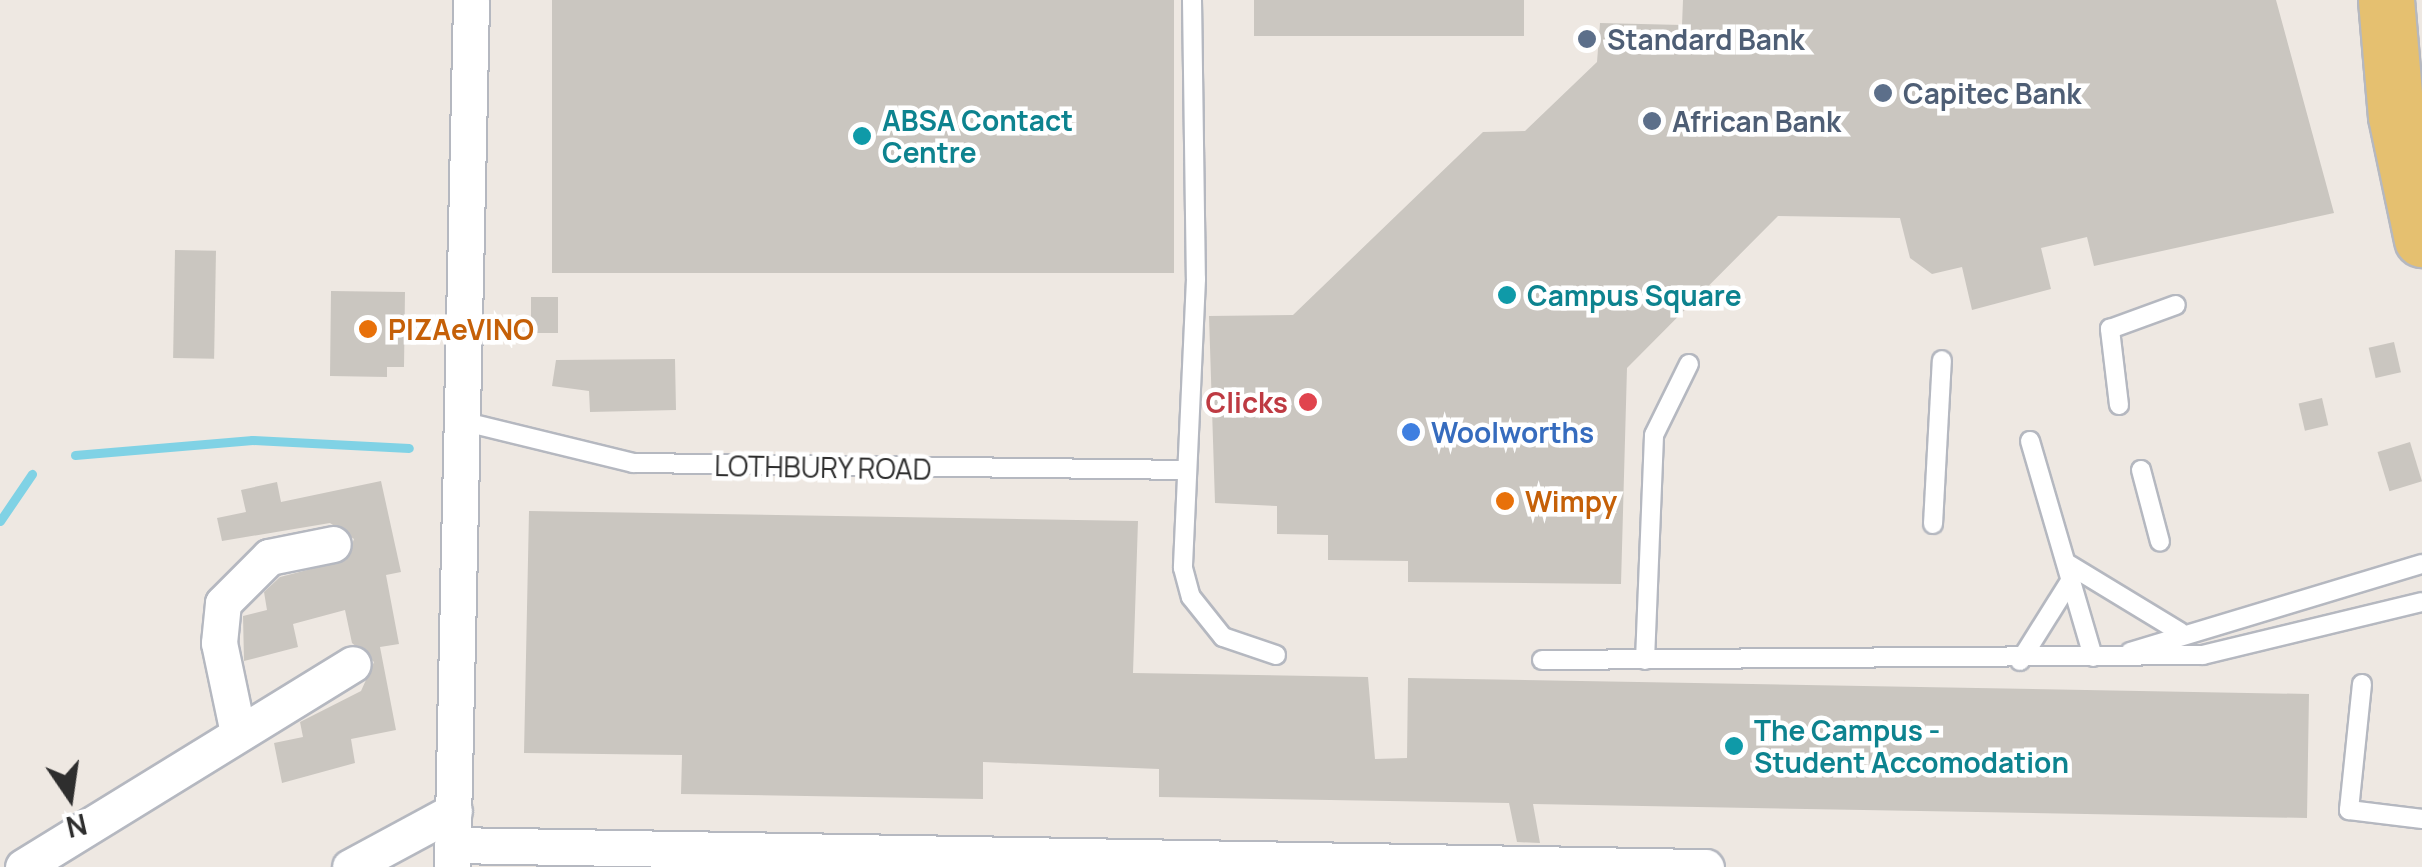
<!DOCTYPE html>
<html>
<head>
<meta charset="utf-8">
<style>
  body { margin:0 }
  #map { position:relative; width:2422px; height:867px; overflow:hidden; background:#eee8e2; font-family:Manrope,sans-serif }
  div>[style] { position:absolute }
  .stream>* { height:9px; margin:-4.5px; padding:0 4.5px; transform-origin:4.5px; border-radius:4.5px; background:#80d2e5 }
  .building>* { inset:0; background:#cac6c0; transform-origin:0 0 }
  .roads { filter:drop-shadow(2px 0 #b5b8c0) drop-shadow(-2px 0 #b5b8c0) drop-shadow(0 2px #b5b8c0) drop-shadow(0 -2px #b5b8c0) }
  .service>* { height:18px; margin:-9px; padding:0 9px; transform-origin:9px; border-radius:9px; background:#fff }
  .minor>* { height:35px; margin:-17.5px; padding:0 17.5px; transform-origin:17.5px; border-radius:17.5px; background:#fff }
  .primary>* { height:55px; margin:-27.5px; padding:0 27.5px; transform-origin:27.5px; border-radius:27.5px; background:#e5c070 }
  .dots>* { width:28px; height:28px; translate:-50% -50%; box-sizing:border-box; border:5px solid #fff; border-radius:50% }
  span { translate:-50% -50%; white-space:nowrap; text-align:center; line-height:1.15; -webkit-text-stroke:9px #fff; paint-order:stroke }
  .service-label { font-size:28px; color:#4e5e75; font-weight:700 }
  .left { translate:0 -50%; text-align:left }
  .culture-label { font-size:28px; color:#0d838f; font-weight:700 }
  .food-label { font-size:28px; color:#c56008; font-weight:700 }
  .health-label { font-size:28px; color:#be3a42; font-weight:700 }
  .right { translate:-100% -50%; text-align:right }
  .shop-label { font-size:28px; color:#366cbe; font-weight:700 }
  .street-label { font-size:28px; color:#2e2e2e }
  .north { position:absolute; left:20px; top:747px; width:100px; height:100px; -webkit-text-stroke:8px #fff; paint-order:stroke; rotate:167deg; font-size:28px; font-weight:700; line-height:40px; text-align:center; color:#2e2e2e }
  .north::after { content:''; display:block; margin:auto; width:35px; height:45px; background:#2e2e2e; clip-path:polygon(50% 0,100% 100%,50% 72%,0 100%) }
</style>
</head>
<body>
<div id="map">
  <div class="stream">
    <div style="left:75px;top:455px;width:178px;rotate:-4.8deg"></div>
    <div style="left:252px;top:440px;width:157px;rotate:2.9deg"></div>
    <div style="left:0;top:521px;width:57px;rotate:-55.8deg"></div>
  </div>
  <div class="building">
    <div style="left:552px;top:0;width:622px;height:273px"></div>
    <div style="left:1254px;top:0;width:270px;height:36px"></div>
    <div style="clip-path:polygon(1683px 0,2276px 0,2334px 213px,2094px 266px,2087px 237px,2041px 248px,2051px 289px,1972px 310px,1962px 267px,1932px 274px,1910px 258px,1900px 218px,1778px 216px,1627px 368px,1621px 584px,1408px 582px,1408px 561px,1328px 560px,1328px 535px,1277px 534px,1277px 506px,1215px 503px,1209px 316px,1293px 315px,1483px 132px,1525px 131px,1597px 62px,1600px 23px,1682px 25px)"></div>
    <div style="left:175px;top:250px;width:41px;height:108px;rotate:1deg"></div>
    <div style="clip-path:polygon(331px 291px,405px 292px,404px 367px,387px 367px,387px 377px,330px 376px)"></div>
    <div style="left:531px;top:297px;width:27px;height:36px"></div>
    <div style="left:2394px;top:342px;width:31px;height:26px;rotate:77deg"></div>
    <div style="clip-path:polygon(675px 359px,676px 410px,590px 412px,589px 391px,552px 386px,556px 360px)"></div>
    <div style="left:2322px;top:398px;width:28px;height:24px;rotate:77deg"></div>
    <div style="left:2410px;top:442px;width:41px;height:34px;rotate:73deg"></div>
    <div style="clip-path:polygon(381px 481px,401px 572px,386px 575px,399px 644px,380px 647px,396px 730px,351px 739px,355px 763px,282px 783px,274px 743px,303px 737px,300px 722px,361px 691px,374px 662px,352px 643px,345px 610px,293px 624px,298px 647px,244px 661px,243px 616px,267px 610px,264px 592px,280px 577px,346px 560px,354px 539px,330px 523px,222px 541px,217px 518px,246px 512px,241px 490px,277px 482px,281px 502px)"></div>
    <div style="clip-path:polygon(529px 511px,1138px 521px,1133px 673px,1368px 677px,1375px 759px,1407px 758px,1408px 678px,2309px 694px,2307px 818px,1533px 804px,1540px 843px,1517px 842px,1509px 803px,1159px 797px,1159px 769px,983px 762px,983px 799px,681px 794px,682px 755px,524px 753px)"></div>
  </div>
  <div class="roads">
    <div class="service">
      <div style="left:1192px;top:0;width:279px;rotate:89.2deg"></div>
      <div style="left:1196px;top:279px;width:289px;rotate:92.6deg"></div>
      <div style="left:1183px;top:568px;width:30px;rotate:75deg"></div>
      <div style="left:1191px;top:597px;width:51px;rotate:51.3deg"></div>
      <div style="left:1223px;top:637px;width:56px;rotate:18.8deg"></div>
      <div style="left:2119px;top:405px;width:77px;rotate:-96.8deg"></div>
      <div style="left:2110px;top:329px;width:70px;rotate:-20deg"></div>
      <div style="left:465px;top:422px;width:173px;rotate:13.7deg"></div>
      <div style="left:633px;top:463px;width:554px;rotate:0.72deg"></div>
      <div style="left:2030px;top:441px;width:225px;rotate:73.7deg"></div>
      <div style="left:2141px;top:470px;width:74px;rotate:75.2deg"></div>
      <div style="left:1933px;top:524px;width:164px;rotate:-86.9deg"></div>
      <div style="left:2068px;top:564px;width:131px;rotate:31.3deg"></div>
      <div style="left:2130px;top:652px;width:305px;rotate:-16.8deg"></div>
      <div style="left:1542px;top:660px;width:661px;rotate:-0.43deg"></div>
      <div style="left:2203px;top:655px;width:225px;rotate:-13.6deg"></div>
      <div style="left:1645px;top:660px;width:225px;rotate:-87.7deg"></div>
      <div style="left:1654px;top:435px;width:79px;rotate:-63.8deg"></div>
      <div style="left:2020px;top:661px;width:98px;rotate:-57.9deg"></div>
      <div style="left:2362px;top:684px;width:127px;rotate:95.9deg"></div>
      <div style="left:2349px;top:810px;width:74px;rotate:7deg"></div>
    </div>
    <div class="minor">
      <div style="left:238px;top:733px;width:92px;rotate:-101.9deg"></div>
      <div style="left:219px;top:643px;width:40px;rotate:-84.3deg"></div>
      <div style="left:223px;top:603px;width:65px;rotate:-45deg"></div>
      <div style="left:269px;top:557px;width:65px;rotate:-11.5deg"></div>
      <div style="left:452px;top:845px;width:1254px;rotate:1.01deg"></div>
      <div style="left:452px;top:866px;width:866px;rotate:-88.74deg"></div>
      <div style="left:23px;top:867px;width:387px;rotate:-31.6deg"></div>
      <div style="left:350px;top:867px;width:118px;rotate:-28.3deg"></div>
    </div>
    <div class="primary">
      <div style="left:2386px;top:0;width:116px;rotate:85.1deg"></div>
      <div style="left:2396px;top:116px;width:126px;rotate:78.1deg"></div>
    </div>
  </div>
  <div class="dots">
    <div style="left:1587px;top:39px;background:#5c6f8a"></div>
    <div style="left:1883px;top:93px;background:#5c6f8a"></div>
    <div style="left:1652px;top:121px;background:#5c6f8a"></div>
    <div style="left:862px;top:136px;background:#0f9aa8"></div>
    <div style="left:1507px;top:295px;background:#0f9aa8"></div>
    <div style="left:368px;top:329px;background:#e8710a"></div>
    <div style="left:1308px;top:402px;background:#e0444e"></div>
    <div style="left:1411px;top:432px;background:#3f7fe0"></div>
    <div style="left:1505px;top:501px;background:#e8710a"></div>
    <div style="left:1734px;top:746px;background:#0f9aa8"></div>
  </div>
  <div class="service-label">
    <span class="left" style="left:1607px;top:39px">Standard Bank</span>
    <span class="left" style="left:1903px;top:93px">Capitec Bank</span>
    <span class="left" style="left:1672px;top:121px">African Bank</span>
  </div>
  <div class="culture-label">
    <span class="left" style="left:882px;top:136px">ABSA Contact<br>Centre</span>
    <span class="left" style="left:1527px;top:295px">Campus Square</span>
    <span class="left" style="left:1754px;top:746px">The Campus -<br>Student Accomodation</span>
  </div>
  <div class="food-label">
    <span class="left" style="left:388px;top:329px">PIZAeVINO</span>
    <span class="left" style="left:1525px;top:501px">Wimpy</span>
  </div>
  <div class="health-label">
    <span class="right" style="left:1288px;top:402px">Clicks</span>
  </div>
  <div class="shop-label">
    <span class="left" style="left:1431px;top:432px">Woolworths</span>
  </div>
  <div class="street-label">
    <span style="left:823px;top:467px;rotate:1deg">LOTHBURY ROAD</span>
  </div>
  <div class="north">N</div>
</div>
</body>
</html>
